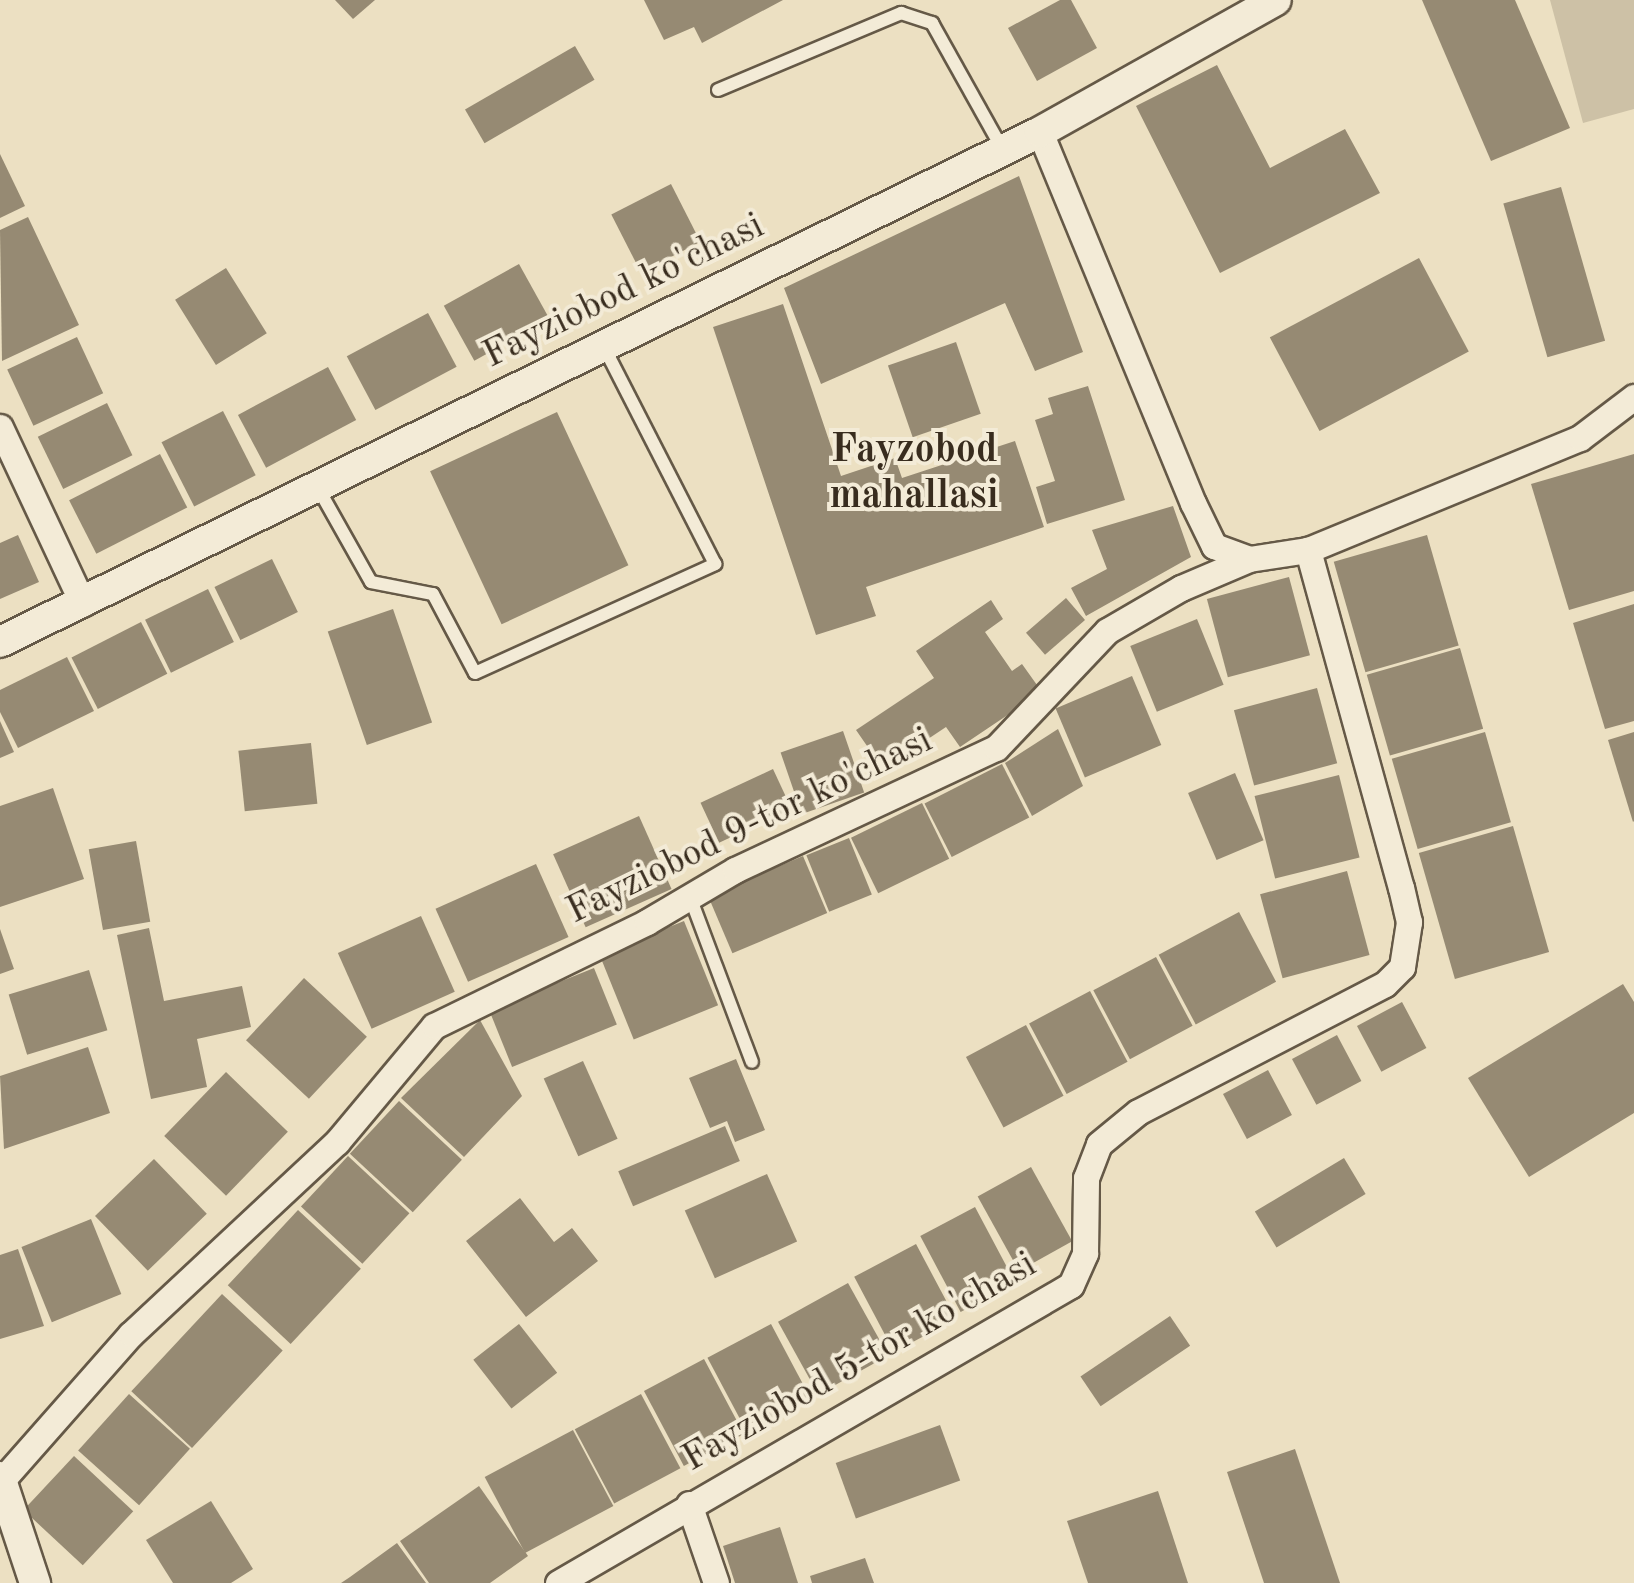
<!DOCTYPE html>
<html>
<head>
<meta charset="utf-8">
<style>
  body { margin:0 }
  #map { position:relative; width:1634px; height:1583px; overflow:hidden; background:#ece0c2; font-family:"Old Standard TT",serif }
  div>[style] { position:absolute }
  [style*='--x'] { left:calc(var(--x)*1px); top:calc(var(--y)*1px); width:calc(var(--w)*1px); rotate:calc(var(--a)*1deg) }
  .green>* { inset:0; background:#cdc1a6 }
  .building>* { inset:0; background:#968a73; transform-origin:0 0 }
  .roads { filter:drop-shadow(2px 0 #655947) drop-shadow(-2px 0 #655947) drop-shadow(0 2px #655947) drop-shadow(0 -2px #655947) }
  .service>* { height:12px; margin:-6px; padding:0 6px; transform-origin:6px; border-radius:6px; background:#f3ebd7 }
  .minor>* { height:25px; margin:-12.5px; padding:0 12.5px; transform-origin:12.5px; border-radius:12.5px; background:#f3ebd7 }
  .tertiary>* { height:30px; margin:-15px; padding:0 15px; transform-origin:15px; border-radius:15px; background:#f3ebd7 }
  span { translate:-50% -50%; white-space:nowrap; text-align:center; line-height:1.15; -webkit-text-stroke:8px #f3ebd7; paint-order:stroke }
  .street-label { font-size:38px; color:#382c1e }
  .neighbourhood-label { font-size:40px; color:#382c1e; font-weight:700 }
</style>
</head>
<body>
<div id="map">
  <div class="green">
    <div style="clip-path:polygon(1550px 0,1634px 0,1634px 109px,1583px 123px)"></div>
  </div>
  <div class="building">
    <div style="clip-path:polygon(335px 0,375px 0,353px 19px)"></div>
    <div style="clip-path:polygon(644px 0,783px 0,702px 43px,694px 27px,664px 40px)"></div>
    <div style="clip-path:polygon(1060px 0,1071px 0,1097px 48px,1037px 81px,1008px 28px)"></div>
    <div style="clip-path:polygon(1422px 0,1515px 0,1570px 128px,1491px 161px)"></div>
    <div style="left:575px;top:46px;width:39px;height:127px;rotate:60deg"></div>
    <div style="clip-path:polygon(1217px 65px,1270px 168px,1345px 129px,1380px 193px,1220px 273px,1136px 106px)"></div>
    <div style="clip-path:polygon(0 154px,25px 206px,0 218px)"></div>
    <div style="clip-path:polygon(1019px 176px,1083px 352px,1035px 371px,1005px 303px,821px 384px,784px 288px)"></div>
    <div style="left:671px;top:184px;width:65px;height:67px;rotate:63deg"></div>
    <div style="left:1561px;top:187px;width:160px;height:60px;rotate:74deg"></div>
    <div style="clip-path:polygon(28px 217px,79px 325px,2px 361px,0 230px)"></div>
    <div style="left:1419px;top:258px;width:106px;height:169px;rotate:62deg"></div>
    <div style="left:519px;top:264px;width:63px;height:86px;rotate:61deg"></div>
    <div style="left:226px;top:268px;width:77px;height:60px;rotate:58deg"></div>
    <div style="clip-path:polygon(783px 304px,841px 476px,895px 458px,902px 478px,1015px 441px,1044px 527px,866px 587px,876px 616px,816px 635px,713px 327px)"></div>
    <div style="left:428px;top:313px;width:61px;height:92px;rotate:62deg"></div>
    <div style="left:77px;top:337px;width:62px;height:77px;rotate:65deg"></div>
    <div style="left:956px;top:342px;width:76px;height:72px;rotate:71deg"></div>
    <div style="left:328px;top:367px;width:60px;height:102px;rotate:62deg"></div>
    <div style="clip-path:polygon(1088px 386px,1125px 500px,1047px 524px,1036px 487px,1055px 481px,1035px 420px,1053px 414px,1048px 398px)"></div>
    <div style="left:107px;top:403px;width:58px;height:77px;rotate:64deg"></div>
    <div style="left:223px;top:411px;width:72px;height:69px;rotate:63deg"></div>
    <div style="left:557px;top:412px;width:169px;height:140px;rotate:65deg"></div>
    <div style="left:160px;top:454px;width:60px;height:102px;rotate:63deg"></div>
    <div style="clip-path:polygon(1634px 454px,1634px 591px,1569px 610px,1531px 484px)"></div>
    <div style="clip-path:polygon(1173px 506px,1191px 557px,1086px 616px,1071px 588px,1107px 569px,1092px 530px)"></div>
    <div style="clip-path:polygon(18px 535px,39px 582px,0 599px,0 543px)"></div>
    <div style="left:1427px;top:535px;width:115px;height:97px;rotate:74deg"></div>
    <div style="left:272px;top:559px;width:59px;height:64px;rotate:64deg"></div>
    <div style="left:1289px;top:577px;width:81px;height:85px;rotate:75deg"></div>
    <div style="left:208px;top:589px;width:59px;height:70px;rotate:64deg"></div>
    <div style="left:1066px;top:598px;width:29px;height:53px;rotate:49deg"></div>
    <div style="clip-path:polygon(991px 600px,1003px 619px,985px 632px,1012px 671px,1022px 664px,1042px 692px,960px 747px,946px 727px,883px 769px,856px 730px,934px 678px,916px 651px)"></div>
    <div style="clip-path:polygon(1634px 604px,1634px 721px,1605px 729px,1573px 623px)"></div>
    <div style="left:393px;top:609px;width:120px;height:69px;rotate:71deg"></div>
    <div style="left:1197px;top:619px;width:71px;height:72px;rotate:68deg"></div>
    <div style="left:141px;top:622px;width:58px;height:78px;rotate:63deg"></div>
    <div style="left:1460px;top:648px;width:84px;height:97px;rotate:74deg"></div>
    <div style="clip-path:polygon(67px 657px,94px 711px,18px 748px,0 712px,0 690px)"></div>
    <div style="left:1132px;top:676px;width:75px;height:83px;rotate:67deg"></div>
    <div style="left:1317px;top:688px;width:78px;height:86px;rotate:75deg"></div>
    <div style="clip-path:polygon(0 721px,14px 752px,0 758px)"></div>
    <div style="clip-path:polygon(1058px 729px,1083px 786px,1032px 816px,1005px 763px)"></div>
    <div style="left:843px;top:731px;width:65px;height:66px;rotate:71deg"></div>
    <div style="left:1485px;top:732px;width:94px;height:97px;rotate:74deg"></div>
    <div style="clip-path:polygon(1634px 732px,1634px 821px,1633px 822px,1608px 740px)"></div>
    <div style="left:311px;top:743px;width:61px;height:73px;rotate:84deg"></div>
    <div style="left:1002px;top:764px;width:60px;height:87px;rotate:63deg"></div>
    <div style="left:773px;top:769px;width:44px;height:80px;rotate:65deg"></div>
    <div style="left:1235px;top:773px;width:73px;height:51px;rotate:67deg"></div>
    <div style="left:1339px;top:775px;width:85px;height:87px;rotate:76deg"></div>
    <div style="clip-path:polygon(53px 788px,84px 879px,0 907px,0 806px)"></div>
    <div style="left:922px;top:803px;width:62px;height:79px;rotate:64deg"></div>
    <div style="left:639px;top:816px;width:80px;height:94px;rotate:66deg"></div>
    <div style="left:1513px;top:826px;width:131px;height:98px;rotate:74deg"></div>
    <div style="left:849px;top:838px;width:61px;height:46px;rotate:68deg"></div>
    <div style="left:136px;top:841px;width:82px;height:48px;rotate:80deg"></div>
    <div style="left:803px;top:856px;width:62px;height:103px;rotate:67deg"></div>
    <div style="left:536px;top:864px;width:80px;height:110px;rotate:66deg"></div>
    <div style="left:1347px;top:871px;width:87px;height:90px;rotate:75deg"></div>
    <div style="left:1239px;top:912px;width:79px;height:91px;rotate:62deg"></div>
    <div style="left:421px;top:916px;width:83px;height:91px;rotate:66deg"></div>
    <div style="left:684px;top:921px;width:91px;height:91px;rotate:68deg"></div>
    <div style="clip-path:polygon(149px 928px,164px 1001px,242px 986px,251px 1027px,197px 1039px,207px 1087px,151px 1099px,117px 935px)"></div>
    <div style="clip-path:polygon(0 929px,14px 969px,0 974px)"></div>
    <div style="left:1156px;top:957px;width:78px;height:71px;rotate:62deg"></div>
    <div style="left:594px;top:968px;width:61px;height:113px;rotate:68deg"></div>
    <div style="left:89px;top:970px;width:63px;height:84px;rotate:73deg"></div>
    <div style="left:304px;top:978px;width:86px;height:85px;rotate:43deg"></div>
    <div style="clip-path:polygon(1623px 984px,1634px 1002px,1634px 1113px,1529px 1177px,1468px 1078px)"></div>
    <div style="left:1090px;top:991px;width:80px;height:69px;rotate:62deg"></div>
    <div style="left:1402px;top:1002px;width:52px;height:51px;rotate:62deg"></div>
    <div style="clip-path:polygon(480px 1020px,522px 1096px,464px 1157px,401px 1098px)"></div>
    <div style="left:1026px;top:1025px;width:80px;height:68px;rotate:62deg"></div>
    <div style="left:1337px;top:1035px;width:52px;height:51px;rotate:62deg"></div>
    <div style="clip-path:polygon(88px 1047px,110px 1113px,4px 1149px,0 1076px)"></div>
    <div style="clip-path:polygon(736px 1059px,765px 1130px,735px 1142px,727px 1121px,710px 1128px,689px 1078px)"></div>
    <div style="left:583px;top:1061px;width:85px;height:43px;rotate:66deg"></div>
    <div style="left:1268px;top:1070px;width:51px;height:51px;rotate:62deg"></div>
    <div style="left:226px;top:1072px;width:86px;height:89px;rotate:44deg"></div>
    <div style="left:399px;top:1101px;width:86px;height:72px;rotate:43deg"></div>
    <div style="left:725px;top:1126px;width:38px;height:116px;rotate:67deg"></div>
    <div style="left:348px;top:1156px;width:84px;height:69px;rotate:43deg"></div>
    <div style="left:1344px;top:1158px;width:42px;height:104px;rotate:59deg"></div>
    <div style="left:154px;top:1159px;width:76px;height:82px;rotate:46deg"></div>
    <div style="left:1031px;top:1167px;width:85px;height:61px;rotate:61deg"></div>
    <div style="left:767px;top:1174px;width:74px;height:90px;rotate:66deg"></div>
    <div style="clip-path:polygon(520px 1198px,554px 1242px,572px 1228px,598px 1261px,526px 1317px,466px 1241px)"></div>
    <div style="left:975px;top:1207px;width:86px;height:62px;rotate:62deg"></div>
    <div style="left:298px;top:1210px;width:86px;height:103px;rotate:43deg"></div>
    <div style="left:91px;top:1219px;width:81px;height:75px;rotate:68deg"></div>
    <div style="left:916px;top:1244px;width:85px;height:70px;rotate:62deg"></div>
    <div style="clip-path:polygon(18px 1249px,44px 1326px,0 1339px,0 1255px)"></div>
    <div style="left:848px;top:1283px;width:83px;height:80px;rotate:61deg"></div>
    <div style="left:222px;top:1294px;width:83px;height:133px;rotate:43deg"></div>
    <div style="left:1170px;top:1316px;width:36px;height:108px;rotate:56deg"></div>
    <div style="left:519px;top:1324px;width:62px;height:58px;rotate:52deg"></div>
    <div style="left:771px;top:1324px;width:85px;height:72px;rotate:62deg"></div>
    <div style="left:704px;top:1359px;width:85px;height:68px;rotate:62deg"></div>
    <div style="left:129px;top:1394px;width:82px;height:76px;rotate:42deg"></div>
    <div style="left:641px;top:1394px;width:84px;height:75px;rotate:62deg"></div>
    <div style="left:940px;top:1425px;width:59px;height:111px;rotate:70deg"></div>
    <div style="left:573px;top:1430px;width:86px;height:100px;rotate:62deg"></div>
    <div style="clip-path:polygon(1295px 1449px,1340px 1583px,1264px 1583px,1227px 1472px)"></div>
    <div style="left:74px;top:1456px;width:81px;height:74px;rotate:43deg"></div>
    <div style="clip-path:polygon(479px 1486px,528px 1556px,490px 1583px,429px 1583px,400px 1541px)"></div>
    <div style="clip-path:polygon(1158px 1491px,1188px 1583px,1088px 1583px,1067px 1521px)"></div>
    <div style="clip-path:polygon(211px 1501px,253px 1569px,231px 1583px,173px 1583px,146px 1540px)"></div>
    <div style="clip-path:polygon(780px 1527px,798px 1583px,735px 1583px,723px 1546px)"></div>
    <div style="clip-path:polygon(397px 1543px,426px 1583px,341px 1583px,350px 1577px)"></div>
    <div style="clip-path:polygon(865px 1558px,874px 1583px,812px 1583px,810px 1576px)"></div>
  </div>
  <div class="roads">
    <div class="service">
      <div style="--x:718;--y:90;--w:199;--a:-22.8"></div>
      <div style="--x:901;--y:13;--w:33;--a:18"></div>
      <div style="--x:932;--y:23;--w:143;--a:60.8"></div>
      <div style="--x:318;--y:488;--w:108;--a:60.6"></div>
      <div style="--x:371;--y:582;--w:63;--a:11"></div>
      <div style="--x:433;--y:594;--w:89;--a:62"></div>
      <div style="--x:475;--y:673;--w:264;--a:-24.4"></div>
      <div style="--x:715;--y:564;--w:244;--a:-117.1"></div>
      <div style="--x:690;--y:897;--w:176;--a:69.4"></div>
    </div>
    <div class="minor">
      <div style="--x:1040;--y:132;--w:401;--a:67.6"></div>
      <div style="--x:1193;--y:503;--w:48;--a:64"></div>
      <div style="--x:1214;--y:546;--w:37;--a:20"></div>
      <div style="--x:0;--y:427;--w:195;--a:64.9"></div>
      <div style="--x:3;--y:1479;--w:193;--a:-48.6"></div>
      <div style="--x:131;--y:1334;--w:282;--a:-43"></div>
      <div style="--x:337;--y:1142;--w:151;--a:-50.1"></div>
      <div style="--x:434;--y:1026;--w:237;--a:-26"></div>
      <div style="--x:647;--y:922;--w:102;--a:-30.6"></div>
      <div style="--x:735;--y:870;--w:288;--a:-25.1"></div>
      <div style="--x:996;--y:748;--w:161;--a:-46.5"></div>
      <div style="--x:1107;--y:631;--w:86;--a:-30.2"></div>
      <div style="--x:1181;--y:588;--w:74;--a:-23.1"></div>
      <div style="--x:1249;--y:559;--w:60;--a:-8.7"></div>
      <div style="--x:1308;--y:550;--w:294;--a:-22.4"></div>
      <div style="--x:1580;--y:438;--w:68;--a:-37.2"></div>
      <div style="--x:689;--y:1504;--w:83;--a:71.1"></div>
      <div style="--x:558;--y:1583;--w:593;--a:-30.15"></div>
      <div style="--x:1071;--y:1285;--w:35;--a:-66"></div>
      <div style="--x:1085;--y:1253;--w:75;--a:-89.2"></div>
      <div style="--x:1086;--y:1178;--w:36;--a:-69"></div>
      <div style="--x:1099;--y:1144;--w:50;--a:-39.4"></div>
      <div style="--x:1138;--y:1112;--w:278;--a:-27.4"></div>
      <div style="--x:1385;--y:984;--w:24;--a:-45"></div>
      <div style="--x:1402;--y:967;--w:46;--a:-81.2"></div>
      <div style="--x:1409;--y:922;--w:35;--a:-103"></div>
      <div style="--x:1401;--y:888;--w:351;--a:-105.4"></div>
    </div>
    <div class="tertiary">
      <div style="--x:0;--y:642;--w:1158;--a:-26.12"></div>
      <div style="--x:1040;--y:132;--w:270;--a:-29.2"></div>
      <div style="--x:0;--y:1477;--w:112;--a:71.7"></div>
    </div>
  </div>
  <div class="street-label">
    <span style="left:624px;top:292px;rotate:-26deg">Fayziobod ko'chasi</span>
    <span style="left:750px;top:827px;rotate:-26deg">Fayziobod 9-tor ko'chasi</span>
    <span style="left:860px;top:1363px;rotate:-30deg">Fayziobod 5-tor ko'chasi</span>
  </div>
  <div class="neighbourhood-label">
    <span style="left:914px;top:474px">Fayzobod<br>mahallasi</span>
  </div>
</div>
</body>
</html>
